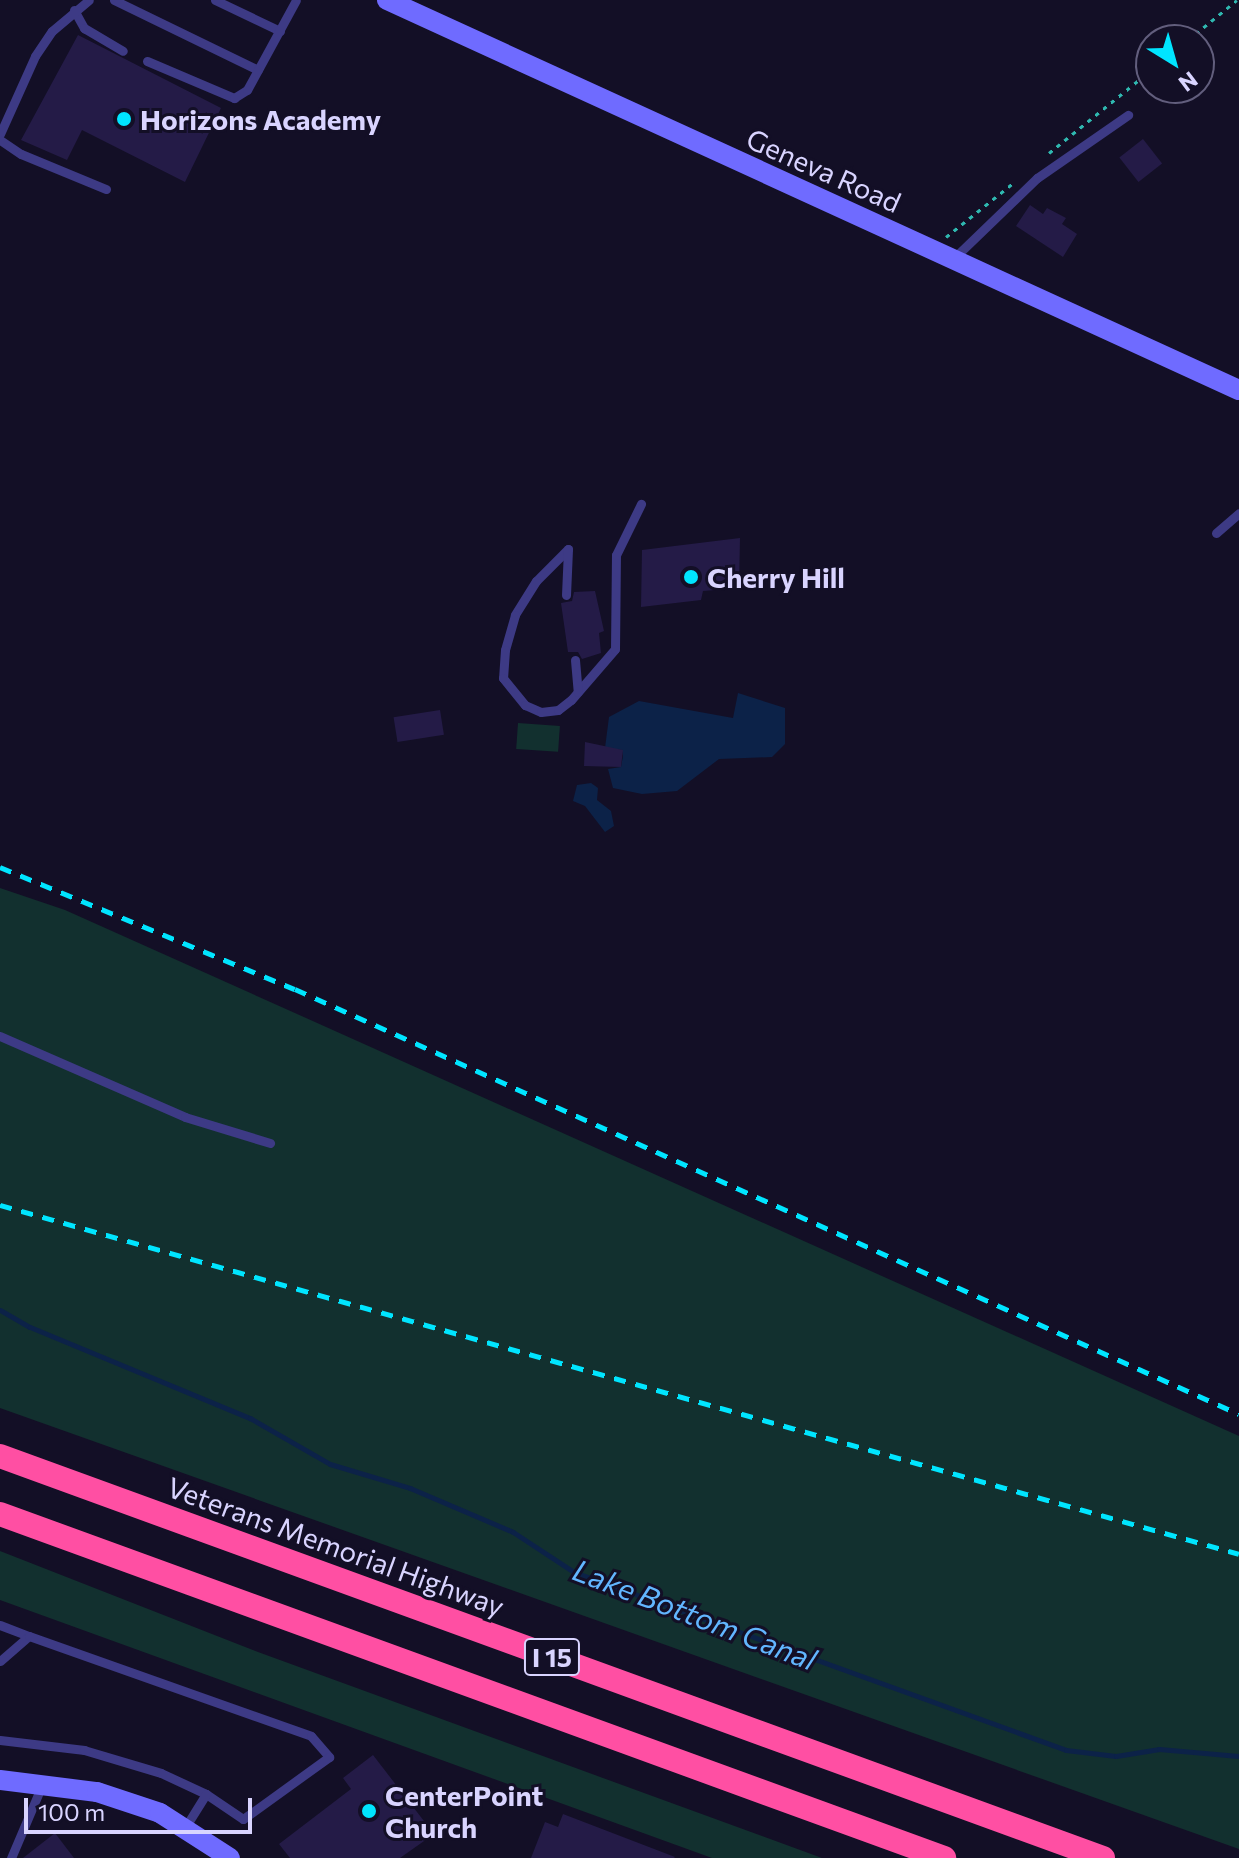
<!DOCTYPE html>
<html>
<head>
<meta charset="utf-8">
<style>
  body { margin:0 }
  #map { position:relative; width:1239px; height:1858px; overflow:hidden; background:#130f26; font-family:Commissioner,sans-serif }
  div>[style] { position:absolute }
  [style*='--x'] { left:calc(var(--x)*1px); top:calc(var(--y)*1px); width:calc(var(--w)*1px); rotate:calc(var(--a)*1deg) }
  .green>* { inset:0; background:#12302f; transform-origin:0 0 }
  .water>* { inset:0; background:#0c2248 }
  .stream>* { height:5px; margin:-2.5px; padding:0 2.5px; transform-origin:2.5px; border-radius:2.5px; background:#0c2248 }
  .building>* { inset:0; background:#241b47; transform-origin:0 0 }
  .path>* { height:3px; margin-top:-1.5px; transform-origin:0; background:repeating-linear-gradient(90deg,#2fb8b0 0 4px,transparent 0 10px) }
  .lane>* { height:9px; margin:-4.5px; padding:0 4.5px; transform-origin:4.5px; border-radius:4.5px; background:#3d3a85 }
  .secondary>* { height:20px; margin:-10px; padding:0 10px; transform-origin:10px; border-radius:10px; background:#6f6bff }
  .highway>* { height:24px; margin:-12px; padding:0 12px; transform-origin:12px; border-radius:12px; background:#ff4fa3 }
  .rail>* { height:5px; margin-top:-2.5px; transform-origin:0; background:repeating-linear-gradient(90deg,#00e5ff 0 12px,transparent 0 22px) }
  .dots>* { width:22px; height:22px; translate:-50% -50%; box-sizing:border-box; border:4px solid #130f26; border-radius:50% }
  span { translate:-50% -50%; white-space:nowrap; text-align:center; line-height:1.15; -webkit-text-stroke:6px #130f26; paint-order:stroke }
  .shield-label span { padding:2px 6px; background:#130f26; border:2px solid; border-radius:6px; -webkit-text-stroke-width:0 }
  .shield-label { font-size:26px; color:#d9d4ff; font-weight:700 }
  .poi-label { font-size:28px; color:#d9d4ff; font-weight:700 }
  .left { translate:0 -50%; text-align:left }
  .street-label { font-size:28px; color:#d9d4ff }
  .water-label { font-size:30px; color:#62b6ff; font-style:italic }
  .north { position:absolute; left:1135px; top:24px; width:80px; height:80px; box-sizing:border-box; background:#130f26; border:2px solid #625e7d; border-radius:50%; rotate:143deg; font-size:22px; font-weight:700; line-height:32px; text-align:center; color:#d9d4ff }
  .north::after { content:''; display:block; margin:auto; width:28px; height:36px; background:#00e5ff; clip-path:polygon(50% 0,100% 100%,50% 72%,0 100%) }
  .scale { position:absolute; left:24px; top:1798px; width:228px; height:36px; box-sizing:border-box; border:4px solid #d9d4ff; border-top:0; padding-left:10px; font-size:24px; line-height:28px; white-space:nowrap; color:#d9d4ff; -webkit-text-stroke:6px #130f26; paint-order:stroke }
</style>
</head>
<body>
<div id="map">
  <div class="green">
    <div style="left:518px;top:723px;width:42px;height:26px;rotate:4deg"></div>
    <div style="clip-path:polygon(0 888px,65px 910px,1239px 1436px,1239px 1849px,0 1408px)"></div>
    <div style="clip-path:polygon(0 1551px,258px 1652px,822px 1858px,712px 1858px,0 1600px)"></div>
  </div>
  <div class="water">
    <div style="clip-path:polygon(738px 693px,785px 708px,785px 744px,772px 757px,719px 759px,677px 791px,642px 794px,613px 788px,608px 769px,621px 767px,623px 756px,622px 750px,605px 748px,609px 717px,639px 701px,733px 718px)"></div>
    <div style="clip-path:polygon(591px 783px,598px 788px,597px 800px,611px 811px,614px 826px,605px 832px,585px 806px,573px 801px,577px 785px)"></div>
  </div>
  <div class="stream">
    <div style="--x:0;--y:1310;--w:34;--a:30"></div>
    <div style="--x:30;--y:1327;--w:238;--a:22.5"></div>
    <div style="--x:250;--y:1418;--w:92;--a:29.9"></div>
    <div style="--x:330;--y:1464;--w:84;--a:16.7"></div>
    <div style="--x:410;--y:1488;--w:112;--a:23.1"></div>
    <div style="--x:513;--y:1532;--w:73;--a:33.3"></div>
    <div style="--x:574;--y:1572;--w:523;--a:19.89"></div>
    <div style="--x:1066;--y:1750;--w:50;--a:6.8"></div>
    <div style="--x:1116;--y:1756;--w:44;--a:-9.2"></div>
    <div style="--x:1159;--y:1749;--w:80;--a:5"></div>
  </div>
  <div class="building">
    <div style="clip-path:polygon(78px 35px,221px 108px,185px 182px,82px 130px,67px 160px,21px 140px)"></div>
    <div style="left:1143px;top:139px;width:31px;height:30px;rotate:52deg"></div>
    <div style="clip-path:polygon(1030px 205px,1043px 214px,1047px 208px,1066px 218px,1062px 224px,1077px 234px,1063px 257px,1016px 226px)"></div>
    <div style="clip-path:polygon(740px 538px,739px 588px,703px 591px,701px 600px,641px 607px,642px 550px)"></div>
    <div style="clip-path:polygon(595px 591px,604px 631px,599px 633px,601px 653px,582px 659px,578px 652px,568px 652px,561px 603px,572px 601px,574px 592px)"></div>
    <div style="left:440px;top:710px;width:25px;height:47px;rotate:81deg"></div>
    <div style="clip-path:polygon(585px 742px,623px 750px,621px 767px,584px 766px)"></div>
    <div style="clip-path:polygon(373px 1755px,434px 1834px,400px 1858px,290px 1858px,279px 1844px,351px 1789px,343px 1778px)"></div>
    <div style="clip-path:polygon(563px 1814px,675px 1857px,674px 1858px,531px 1858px,545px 1822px,558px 1827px)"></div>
    <div style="clip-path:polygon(55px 1833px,74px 1858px,23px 1858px)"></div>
  </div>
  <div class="path">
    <div style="--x:1188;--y:40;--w:63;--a:-39.2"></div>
    <div style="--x:1049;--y:153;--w:132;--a:-39.1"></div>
    <div style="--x:946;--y:237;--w:85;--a:-38.8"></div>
  </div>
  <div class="lane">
    <div style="--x:114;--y:0;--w:160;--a:25.9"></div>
    <div style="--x:215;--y:0;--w:72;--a:25.5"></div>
    <div style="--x:74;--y:10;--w:21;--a:61"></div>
    <div style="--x:84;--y:28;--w:45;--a:30.5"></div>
    <div style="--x:147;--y:61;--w:95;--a:23"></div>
    <div style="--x:234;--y:98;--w:15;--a:-32"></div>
    <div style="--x:247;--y:90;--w:102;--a:-61.4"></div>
    <div style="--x:0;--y:134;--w:85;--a:-65.8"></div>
    <div style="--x:35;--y:56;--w:30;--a:-56"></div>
    <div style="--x:52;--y:31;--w:48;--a:-40"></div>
    <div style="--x:0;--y:140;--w:25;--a:34"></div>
    <div style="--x:21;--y:154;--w:92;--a:22.4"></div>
    <div style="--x:953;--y:259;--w:117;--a:-44"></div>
    <div style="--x:1037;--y:178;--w:111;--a:-34.7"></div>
    <div style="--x:1216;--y:533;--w:30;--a:-41"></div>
    <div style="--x:568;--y:549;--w:45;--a:135"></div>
    <div style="--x:536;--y:581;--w:40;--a:122"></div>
    <div style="--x:515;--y:615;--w:36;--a:106"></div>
    <div style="--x:505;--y:650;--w:28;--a:94"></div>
    <div style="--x:503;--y:678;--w:35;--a:51"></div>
    <div style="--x:525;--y:705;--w:17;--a:24"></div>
    <div style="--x:541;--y:712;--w:17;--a:-7"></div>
    <div style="--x:558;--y:710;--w:16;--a:-38"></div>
    <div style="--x:571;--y:700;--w:67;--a:-49.2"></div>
    <div style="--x:615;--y:649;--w:94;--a:-89.4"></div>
    <div style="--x:616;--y:555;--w:57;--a:-63.9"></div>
    <div style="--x:566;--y:595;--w:46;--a:-87.5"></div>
    <div style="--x:575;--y:660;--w:32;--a:85"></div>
    <div style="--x:0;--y:1036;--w:202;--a:23.6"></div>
    <div style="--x:185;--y:1117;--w:89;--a:17"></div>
    <div style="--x:0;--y:1625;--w:31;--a:21"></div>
    <div style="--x:0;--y:1661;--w:38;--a:-41"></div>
    <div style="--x:29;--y:1636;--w:299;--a:19.5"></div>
    <div style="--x:311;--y:1736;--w:28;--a:49"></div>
    <div style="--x:329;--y:1757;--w:106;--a:144.2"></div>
    <div style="--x:243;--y:1819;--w:45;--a:-146"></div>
    <div style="--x:0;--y:1740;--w:85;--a:6.8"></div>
    <div style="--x:84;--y:1750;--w:80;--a:16.6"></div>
    <div style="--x:161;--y:1773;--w:50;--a:25"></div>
    <div style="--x:206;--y:1794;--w:39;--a:122"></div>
    <div style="--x:11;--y:1858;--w:79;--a:-67"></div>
  </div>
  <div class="secondary">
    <div style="--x:387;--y:0;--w:937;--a:24.6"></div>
    <div style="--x:0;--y:1780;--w:98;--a:7.1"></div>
    <div style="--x:97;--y:1792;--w:66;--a:18.4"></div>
    <div style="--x:160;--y:1813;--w:83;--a:32.7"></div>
  </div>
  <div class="highway">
    <div style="--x:0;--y:1456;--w:1174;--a:20.02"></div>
    <div style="--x:0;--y:1514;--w:1005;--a:20.02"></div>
  </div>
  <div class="rail">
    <div style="--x:0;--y:867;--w:319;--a:22.5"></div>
    <div style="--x:295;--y:989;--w:1035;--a:24.24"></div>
    <div style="--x:0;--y:1205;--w:1287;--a:15.73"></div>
  </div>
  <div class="dots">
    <div style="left:124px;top:119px;background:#00e5ff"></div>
    <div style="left:691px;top:577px;background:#00e5ff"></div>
    <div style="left:369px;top:1811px;background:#00e5ff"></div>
  </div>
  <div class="shield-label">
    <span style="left:552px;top:1657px">I 15</span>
  </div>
  <div class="poi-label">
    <span class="left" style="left:140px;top:119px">Horizons Academy</span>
    <span class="left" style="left:707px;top:577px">Cherry Hill</span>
    <span class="left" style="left:385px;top:1811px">CenterPoint<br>Church</span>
  </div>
  <div class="street-label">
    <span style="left:824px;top:170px;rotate:24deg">Geneva Road</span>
    <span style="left:336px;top:1546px;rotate:20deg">Veterans Memorial Highway</span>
  </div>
  <div class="water-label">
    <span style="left:695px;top:1614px;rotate:21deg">Lake Bottom Canal</span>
  </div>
  <div class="north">N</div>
  <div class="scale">100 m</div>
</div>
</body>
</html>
